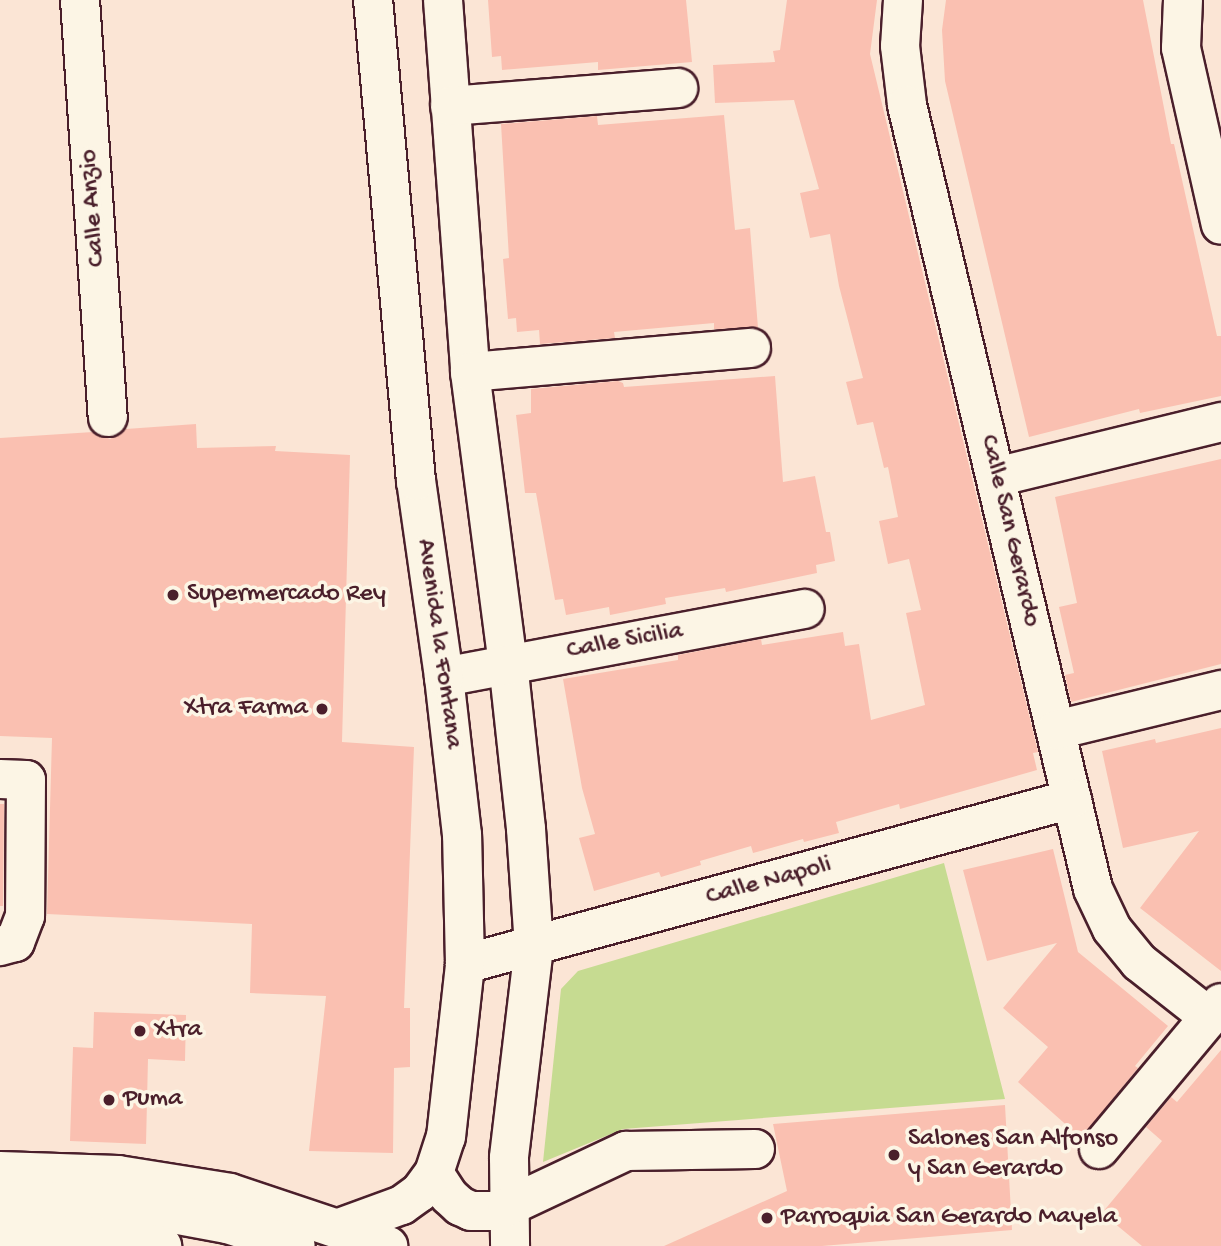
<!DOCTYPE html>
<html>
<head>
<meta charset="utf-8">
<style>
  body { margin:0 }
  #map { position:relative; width:1221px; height:1246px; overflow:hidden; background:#fbe5d5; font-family:"Gochi Hand",sans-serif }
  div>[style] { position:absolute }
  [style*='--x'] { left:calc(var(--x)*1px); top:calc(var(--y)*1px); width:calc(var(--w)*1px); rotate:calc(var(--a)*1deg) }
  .green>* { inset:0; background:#c6db91 }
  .building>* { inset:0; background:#fac0b1 }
  .roads { filter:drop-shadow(2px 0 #4a1f2b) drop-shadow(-2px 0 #4a1f2b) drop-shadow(0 2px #4a1f2b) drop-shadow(0 -2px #4a1f2b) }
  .minor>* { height:38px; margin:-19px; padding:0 19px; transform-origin:19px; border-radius:19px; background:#fcf5e5 }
  .major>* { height:38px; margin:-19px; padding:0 19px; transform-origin:19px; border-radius:19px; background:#fcf5e5 }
  .dots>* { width:19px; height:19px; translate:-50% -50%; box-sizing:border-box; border:4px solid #fcf5e5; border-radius:50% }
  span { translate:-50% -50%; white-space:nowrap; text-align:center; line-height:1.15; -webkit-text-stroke:7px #fcf5e5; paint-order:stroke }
  .street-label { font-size:26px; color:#4a1f2b }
  .poi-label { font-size:26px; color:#4a1f2b }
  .left { translate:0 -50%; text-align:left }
  .right { translate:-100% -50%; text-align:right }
</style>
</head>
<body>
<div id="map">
  <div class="green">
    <div style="clip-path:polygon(944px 863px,1005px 1099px,623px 1129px,543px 1162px,561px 989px,578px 971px)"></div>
  </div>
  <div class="building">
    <div style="clip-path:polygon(488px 0,686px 0,692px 62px,598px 70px,598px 62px,502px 70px,501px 56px,492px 57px)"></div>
    <div style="clip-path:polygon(787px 0,877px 0,870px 54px,1038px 752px,1033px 753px,1037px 770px,900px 809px,899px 804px,836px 822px,839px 833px,804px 842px,803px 839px,753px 853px,751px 846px,700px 861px,701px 865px,661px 877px,659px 872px,594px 891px,579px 838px,595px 834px,582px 788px,563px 679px,678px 660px,678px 655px,761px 639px,762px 645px,843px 632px,845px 646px,859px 644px,871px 720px,925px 705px,906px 613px,921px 610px,909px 559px,888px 564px,879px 521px,898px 517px,888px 467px,884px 468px,873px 422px,857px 425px,846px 382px,863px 378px,839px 286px,830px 234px,810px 238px,800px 193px,819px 189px,794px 100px,715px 103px,713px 65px,775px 62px,773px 51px,780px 50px)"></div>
    <div style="clip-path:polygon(946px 0,1143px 0,1171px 144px,1174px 144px,1217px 336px,1221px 336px,1221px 396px,1140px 413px,1139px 409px,1029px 437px,945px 81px,942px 30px)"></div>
    <div style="clip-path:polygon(724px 115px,735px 230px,750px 228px,758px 328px,714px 329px,714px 323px,614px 332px,615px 338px,540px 344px,539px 330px,517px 332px,516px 318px,508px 319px,503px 259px,509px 258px,501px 124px,597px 116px,598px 125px)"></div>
    <div style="clip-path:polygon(775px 376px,783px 482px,815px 476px,826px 532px,830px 532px,835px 561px,816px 565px,817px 573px,726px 592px,725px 588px,665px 598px,666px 604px,610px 615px,609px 607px,566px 615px,563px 599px,555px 600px,536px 493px,525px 493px,516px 415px,531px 413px,531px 389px,618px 381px,623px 383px,624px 387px)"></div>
    <div style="clip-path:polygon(196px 424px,197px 448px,276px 446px,275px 451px,350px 455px,342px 742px,414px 747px,404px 1008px,410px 1008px,410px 1067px,394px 1068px,393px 1153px,309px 1151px,326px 996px,250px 993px,252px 924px,47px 914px,52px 738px,0 736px,0 438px,93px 432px,110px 439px,126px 429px)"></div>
    <div style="clip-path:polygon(1221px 459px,1221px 664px,1071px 702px,1065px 675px,1074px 673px,1059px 607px,1077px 603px,1055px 497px)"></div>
    <div style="clip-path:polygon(1221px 728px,1221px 971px,1140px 908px,1199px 831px,1123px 848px,1102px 751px,1155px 739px,1156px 743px)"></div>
    <div style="clip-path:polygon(0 804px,4px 804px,3px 906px,0 906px)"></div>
    <div style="clip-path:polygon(1053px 849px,1078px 952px,1168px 1026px,1135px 1066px,1138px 1068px,1081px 1138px,1018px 1082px,1048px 1047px,1003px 1008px,1057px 943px,987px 961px,963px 870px)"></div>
    <div style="clip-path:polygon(94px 1012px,186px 1015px,185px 1061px,148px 1059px,146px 1144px,70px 1141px,73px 1047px,93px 1048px)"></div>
    <div style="clip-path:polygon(1221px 1050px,1221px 1246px,1142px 1246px,1102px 1213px,1162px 1141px,1146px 1127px,1171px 1097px,1177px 1102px)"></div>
    <div style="clip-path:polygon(1005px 1105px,1012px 1230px,822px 1246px,664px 1246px,787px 1191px,773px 1124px)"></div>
  </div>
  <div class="roads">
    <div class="minor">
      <div style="--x:80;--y:0;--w:418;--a:86.2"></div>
      <div style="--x:443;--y:0;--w:373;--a:85.8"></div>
      <div style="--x:470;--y:372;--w:293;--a:82.6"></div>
      <div style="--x:508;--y:663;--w:167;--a:83.8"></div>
      <div style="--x:526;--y:829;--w:118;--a:86.1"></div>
      <div style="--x:534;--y:947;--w:212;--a:96.8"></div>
      <div style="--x:509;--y:1158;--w:88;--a:89.3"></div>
      <div style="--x:903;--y:0;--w:46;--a:93.7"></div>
      <div style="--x:900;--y:46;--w:59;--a:83.2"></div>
      <div style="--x:907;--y:105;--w:806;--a:76.65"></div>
      <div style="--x:1093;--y:889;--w:44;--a:64.6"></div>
      <div style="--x:1112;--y:929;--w:43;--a:50.7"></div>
      <div style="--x:1139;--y:962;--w:89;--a:38.2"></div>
      <div style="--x:1183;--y:0;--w:48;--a:92.4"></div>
      <div style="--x:1181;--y:48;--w:181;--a:77.3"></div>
      <div style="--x:450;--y:106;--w:229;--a:-4.5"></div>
      <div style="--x:470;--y:372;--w:282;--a:-4.9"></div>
      <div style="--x:996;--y:477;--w:232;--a:-13.7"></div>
      <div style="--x:444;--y:677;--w:367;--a:-10.7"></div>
      <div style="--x:1056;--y:730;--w:170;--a:-13.6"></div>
      <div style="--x:0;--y:779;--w:26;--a:2"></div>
      <div style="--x:26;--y:780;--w:136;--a:90.4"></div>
      <div style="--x:25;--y:916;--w:28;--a:111"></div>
      <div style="--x:15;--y:942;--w:16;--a:165"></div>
      <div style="--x:465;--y:964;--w:629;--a:-15.21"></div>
      <div style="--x:1099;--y:1149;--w:190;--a:-50.1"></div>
      <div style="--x:434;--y:1173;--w:27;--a:57"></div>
      <div style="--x:449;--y:1196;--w:15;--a:42"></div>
      <div style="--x:460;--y:1206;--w:12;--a:24"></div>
      <div style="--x:471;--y:1211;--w:21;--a:0"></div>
      <div style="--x:492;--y:1211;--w:16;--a:-15"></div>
      <div style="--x:507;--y:1207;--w:132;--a:-25.2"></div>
      <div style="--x:626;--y:1151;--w:129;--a:-0.9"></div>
      <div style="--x:339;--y:1228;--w:67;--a:-20.1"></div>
      <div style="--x:402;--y:1205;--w:22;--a:-36"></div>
      <div style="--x:420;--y:1192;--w:24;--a:-54"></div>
      <div style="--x:434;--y:1173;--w:38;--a:-72"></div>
      <div style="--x:446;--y:1137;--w:174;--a:-83.7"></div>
      <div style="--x:465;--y:964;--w:129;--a:-91.3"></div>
      <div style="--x:462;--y:835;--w:159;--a:-96.5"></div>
      <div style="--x:444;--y:677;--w:198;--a:-98.1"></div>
      <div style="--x:416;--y:481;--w:483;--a:-95.1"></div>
    </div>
    <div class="major">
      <div style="--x:0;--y:1171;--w:118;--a:1.9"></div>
      <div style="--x:118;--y:1175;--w:113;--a:9.1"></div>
      <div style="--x:230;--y:1193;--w:167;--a:18.5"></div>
      <div style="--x:0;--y:1200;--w:114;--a:1.5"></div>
      <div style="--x:114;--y:1203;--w:115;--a:10.5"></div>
      <div style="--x:227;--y:1224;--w:72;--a:17.7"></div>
      <div style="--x:0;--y:1232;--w:115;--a:3"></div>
      <div style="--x:115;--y:1238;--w:48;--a:9.7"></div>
    </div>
  </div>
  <div class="dots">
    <div style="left:173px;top:595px;background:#4a1f2b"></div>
    <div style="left:322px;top:709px;background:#4a1f2b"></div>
    <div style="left:140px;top:1031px;background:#4a1f2b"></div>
    <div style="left:109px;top:1100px;background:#4a1f2b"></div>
    <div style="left:894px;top:1155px;background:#4a1f2b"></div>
    <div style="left:767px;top:1218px;background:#4a1f2b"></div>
  </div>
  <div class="street-label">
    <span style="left:94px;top:208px;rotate:-94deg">Calle Anzio</span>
    <span style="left:1009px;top:531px;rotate:77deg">Calle San Gerardo</span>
    <span style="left:625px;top:642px;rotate:-10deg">Calle Sicilia</span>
    <span style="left:438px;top:644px;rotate:82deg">Avenida la Fontana</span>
    <span style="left:769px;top:882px;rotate:-15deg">Calle Napoli</span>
  </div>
  <div class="poi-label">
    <span class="left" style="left:187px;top:595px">Supermercado Rey</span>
    <span class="right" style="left:308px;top:709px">Xtra Farma</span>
    <span class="left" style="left:154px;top:1031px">Xtra</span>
    <span class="left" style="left:123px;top:1100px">Puma</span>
    <span class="left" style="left:908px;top:1155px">Salones San Alfonso<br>y San Gerardo</span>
    <span class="left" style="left:781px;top:1218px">Parroquia San Gerardo Mayela</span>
  </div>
</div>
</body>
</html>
